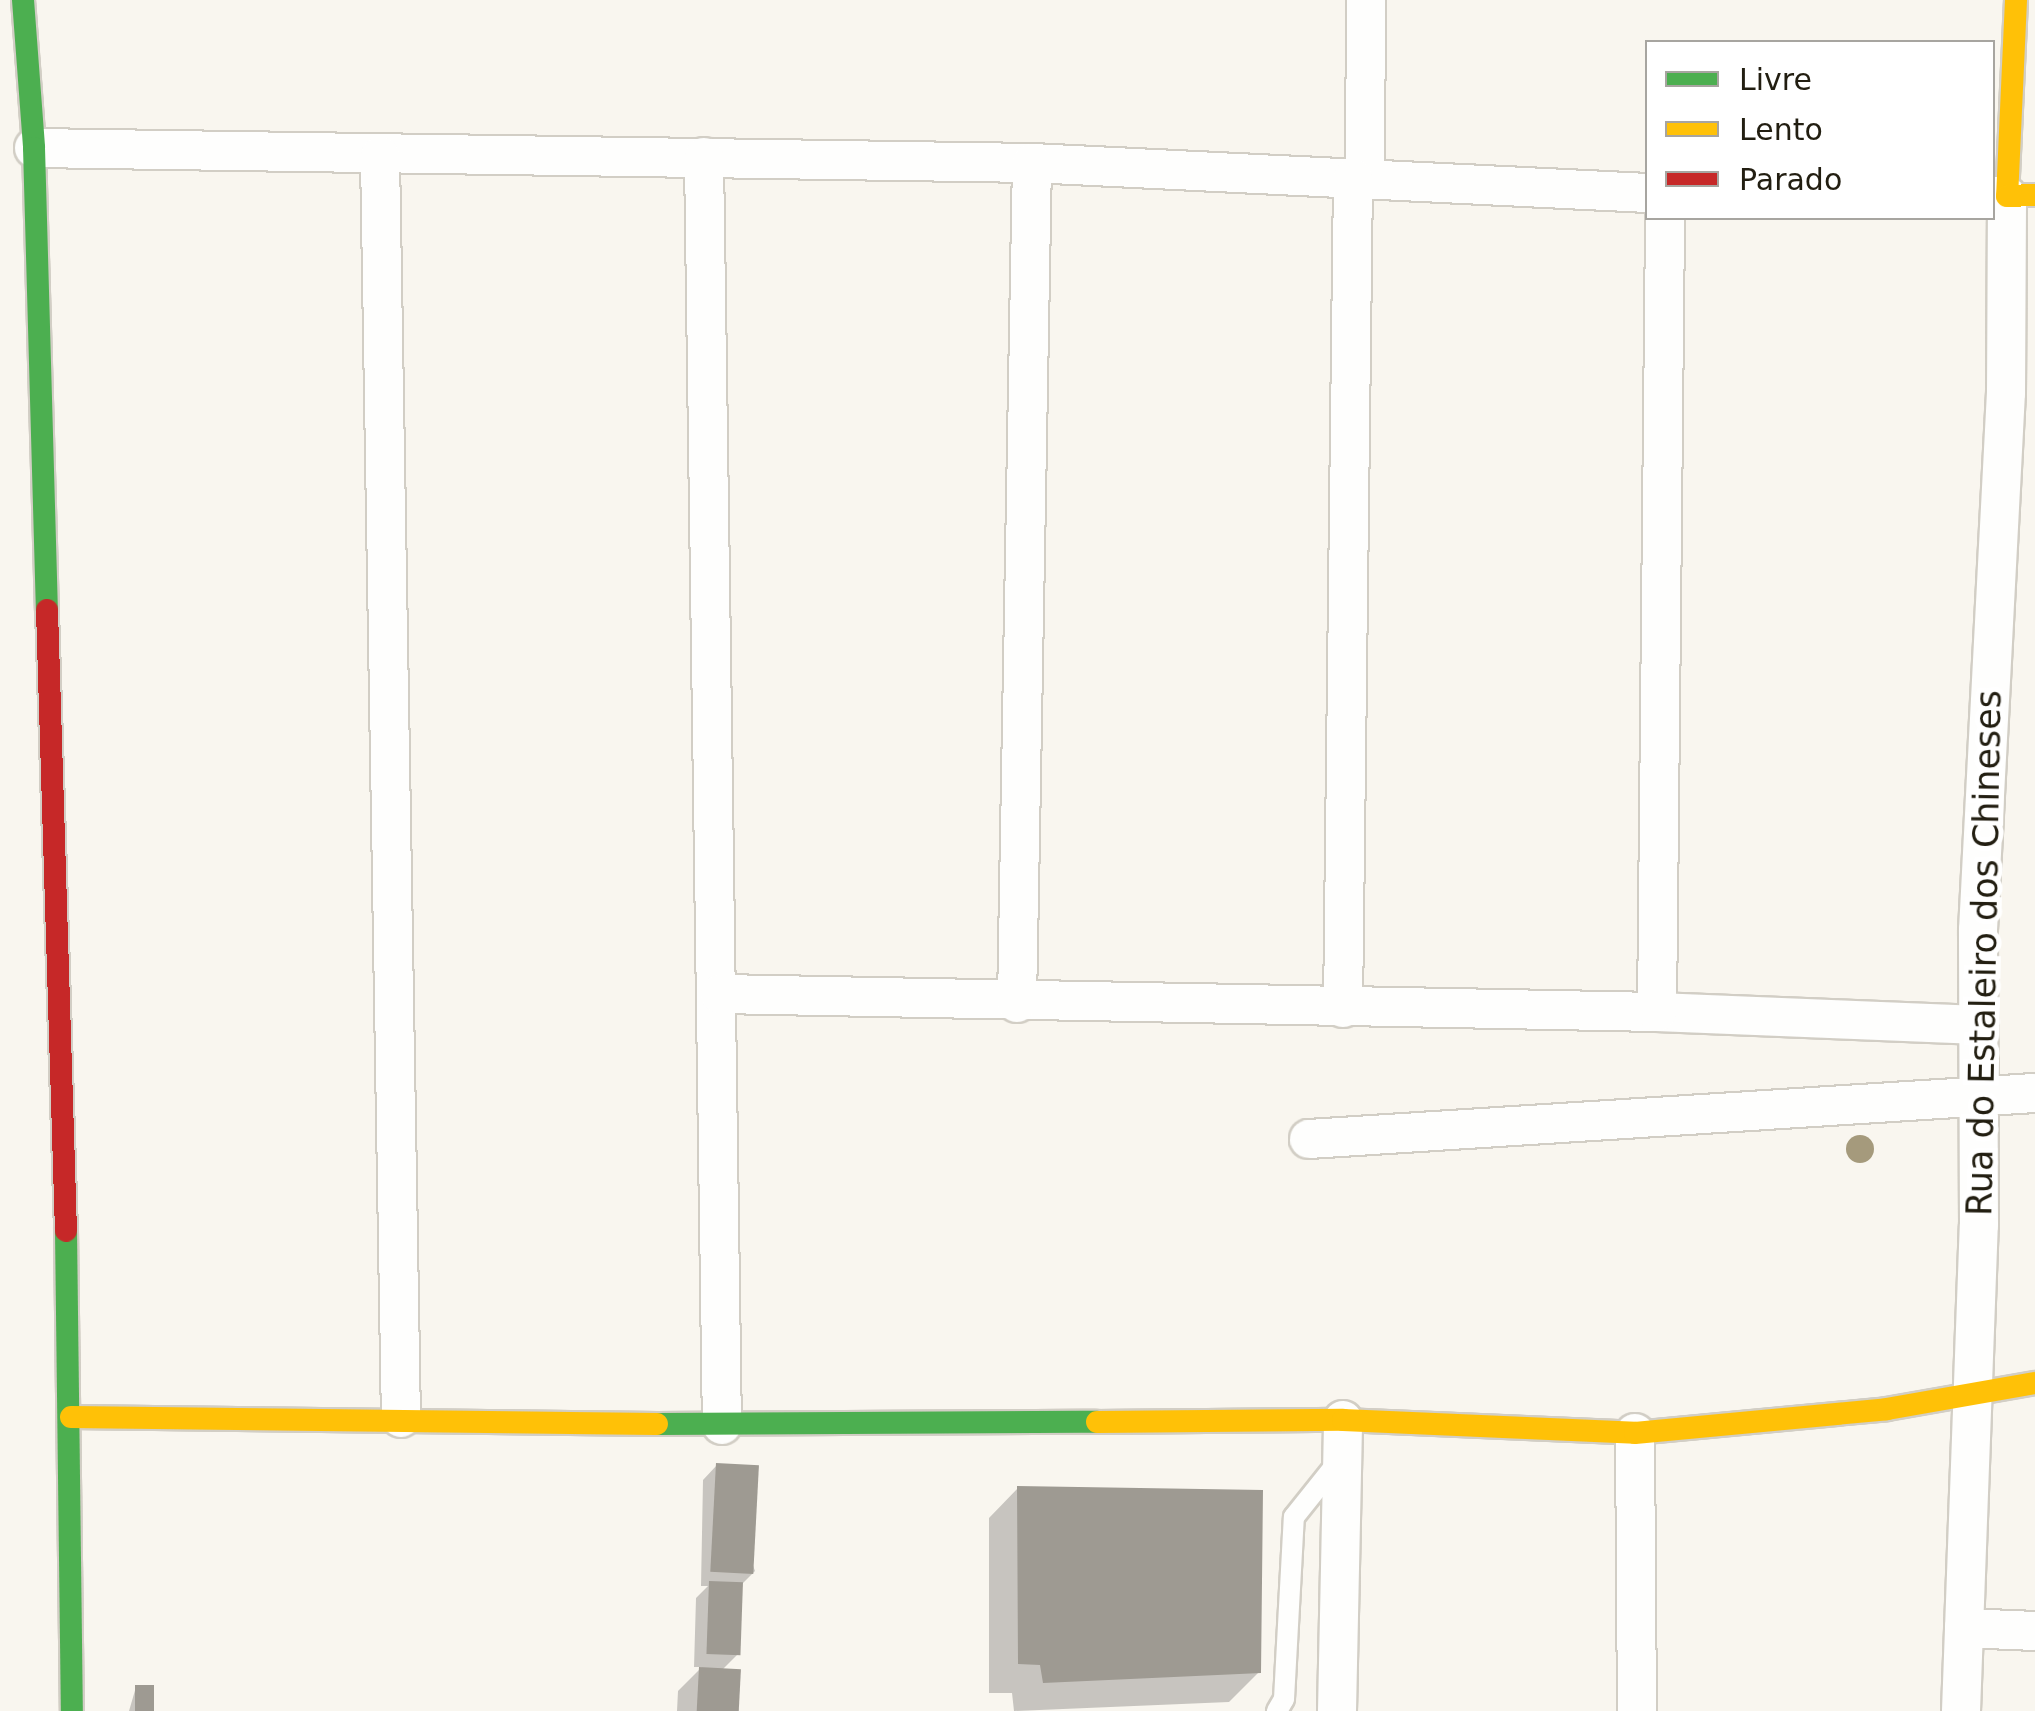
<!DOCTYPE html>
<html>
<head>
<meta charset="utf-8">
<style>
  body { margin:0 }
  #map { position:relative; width:2035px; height:1711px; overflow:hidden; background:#f9f6ef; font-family:"DejaVu Sans",sans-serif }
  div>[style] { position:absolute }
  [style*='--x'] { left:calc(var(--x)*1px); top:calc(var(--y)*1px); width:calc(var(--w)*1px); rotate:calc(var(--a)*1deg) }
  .shadow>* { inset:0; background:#0003 }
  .building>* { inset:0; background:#9e9a92; transform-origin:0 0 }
  .roads { filter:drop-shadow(2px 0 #d2cec5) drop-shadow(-2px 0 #d2cec5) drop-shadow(0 2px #d2cec5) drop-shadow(0 -2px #d2cec5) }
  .lane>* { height:20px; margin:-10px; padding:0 10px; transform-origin:10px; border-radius:10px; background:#fefefd }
  .street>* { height:38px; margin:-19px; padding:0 19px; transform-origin:19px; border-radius:19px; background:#fefefd }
  .fast>* { height:22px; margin:-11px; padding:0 11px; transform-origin:11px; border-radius:11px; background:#4caf50 }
  .slow>* { height:22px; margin:-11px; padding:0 11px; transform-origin:11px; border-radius:11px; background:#ffc107 }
  .jam>* { height:22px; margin:-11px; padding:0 11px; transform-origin:11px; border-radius:11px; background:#c62828 }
  .trees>* { width:28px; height:28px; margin:-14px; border-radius:50%; background:#a59a7c }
  span { translate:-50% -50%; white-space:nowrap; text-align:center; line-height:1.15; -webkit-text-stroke:10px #fff; paint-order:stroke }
  .street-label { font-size:35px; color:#221e11 }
  .legend { position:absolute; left:1645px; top:40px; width:350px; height:180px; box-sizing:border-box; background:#fff; border:2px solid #a7a5a0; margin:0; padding:12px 18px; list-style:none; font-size:30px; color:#221e11 }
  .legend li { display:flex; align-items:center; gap:20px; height:50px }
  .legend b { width:50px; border:2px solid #a7a5a0 }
</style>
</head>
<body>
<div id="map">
  <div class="shadow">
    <div style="clip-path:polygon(717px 1465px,755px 1571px,740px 1586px,739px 1653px,722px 1670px,737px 1711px,677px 1711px,678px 1691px,702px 1667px,694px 1667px,696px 1598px,708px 1586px,701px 1586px,703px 1480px)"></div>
    <div style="clip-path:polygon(1018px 1488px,1259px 1672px,1229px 1702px,1014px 1711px,1012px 1693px,989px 1693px,989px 1518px)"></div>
    <div style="clip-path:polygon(136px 1687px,150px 1711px,129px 1711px)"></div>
  </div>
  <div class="building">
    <div style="left:716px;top:1463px;width:43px;height:109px;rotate:3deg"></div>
    <div style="clip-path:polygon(1017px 1486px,1263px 1490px,1261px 1673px,1043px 1683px,1040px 1665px,1018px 1664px)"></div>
    <div style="left:709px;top:1581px;width:34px;height:73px;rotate:2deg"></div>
    <div style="left:699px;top:1667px;width:42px;height:44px;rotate:3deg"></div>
    <div style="left:135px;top:1685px;width:19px;height:26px"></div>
  </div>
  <div class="roads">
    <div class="lane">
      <div style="--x:1277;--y:1711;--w:14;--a:-60"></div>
      <div style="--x:1284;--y:1699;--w:182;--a:-86.9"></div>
      <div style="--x:1294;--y:1517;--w:70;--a:-51.3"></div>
    </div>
    <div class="street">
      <div style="--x:34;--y:148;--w:998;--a:0.86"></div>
      <div style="--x:1032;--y:163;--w:617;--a:2.79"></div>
      <div style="--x:380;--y:156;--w:1262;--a:89.05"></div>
      <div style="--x:704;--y:157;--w:1268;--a:89.19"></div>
      <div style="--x:1365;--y:179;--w:179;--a:-89.7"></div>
      <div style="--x:720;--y:994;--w:937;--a:1.1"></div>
      <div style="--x:1657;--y:1012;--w:322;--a:2.3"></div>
      <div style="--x:1017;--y:1003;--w:840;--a:-88.98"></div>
      <div style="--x:1343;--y:1008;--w:830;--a:-89.31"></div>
      <div style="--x:1657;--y:1012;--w:794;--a:-89.42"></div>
      <div style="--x:1309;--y:1139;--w:727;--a:-3.63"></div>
      <div style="--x:1635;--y:1433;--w:278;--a:89.6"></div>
      <div style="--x:1964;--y:1628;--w:71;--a:2.4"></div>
      <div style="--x:1337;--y:1711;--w:291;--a:-88.8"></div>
      <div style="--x:1961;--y:1711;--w:486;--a:-87.9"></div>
      <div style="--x:1979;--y:1225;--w:295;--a:-90.2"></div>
      <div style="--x:1978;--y:930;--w:538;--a:-87.02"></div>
      <div style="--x:2006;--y:393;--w:197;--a:-89.7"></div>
      <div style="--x:2007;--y:196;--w:15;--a:180"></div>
    </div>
    <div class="fast">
      <div style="--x:23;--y:0;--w:148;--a:85.7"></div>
      <div style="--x:34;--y:148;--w:462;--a:88.4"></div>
      <div style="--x:66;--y:1231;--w:480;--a:89.3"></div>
      <div style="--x:657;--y:1424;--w:440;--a:-0.3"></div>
    </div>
    <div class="slow">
      <div style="--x:2016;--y:0;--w:196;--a:92.6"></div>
      <div style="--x:2007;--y:196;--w:28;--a:-2"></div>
      <div style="--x:71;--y:1417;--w:586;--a:0.68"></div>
      <div style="--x:1097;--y:1422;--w:246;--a:-0.5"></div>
      <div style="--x:1343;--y:1420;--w:292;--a:2.5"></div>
      <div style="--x:1635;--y:1433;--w:253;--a:-5.4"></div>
      <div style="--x:1887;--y:1409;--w:150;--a:-10"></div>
    </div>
    <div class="jam">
      <div style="--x:47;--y:610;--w:621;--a:88.25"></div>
    </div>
  </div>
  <div class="trees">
    <div style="left:1860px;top:1149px"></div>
  </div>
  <div class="street-label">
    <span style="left:1984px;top:953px;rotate:-89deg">Rua do Estaleiro dos Chineses</span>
  </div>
  <ul class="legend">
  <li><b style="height:12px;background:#4caf50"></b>Livre</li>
  <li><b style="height:12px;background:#ffc107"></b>Lento</li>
  <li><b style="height:12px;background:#c62828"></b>Parado</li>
  </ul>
</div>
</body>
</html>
